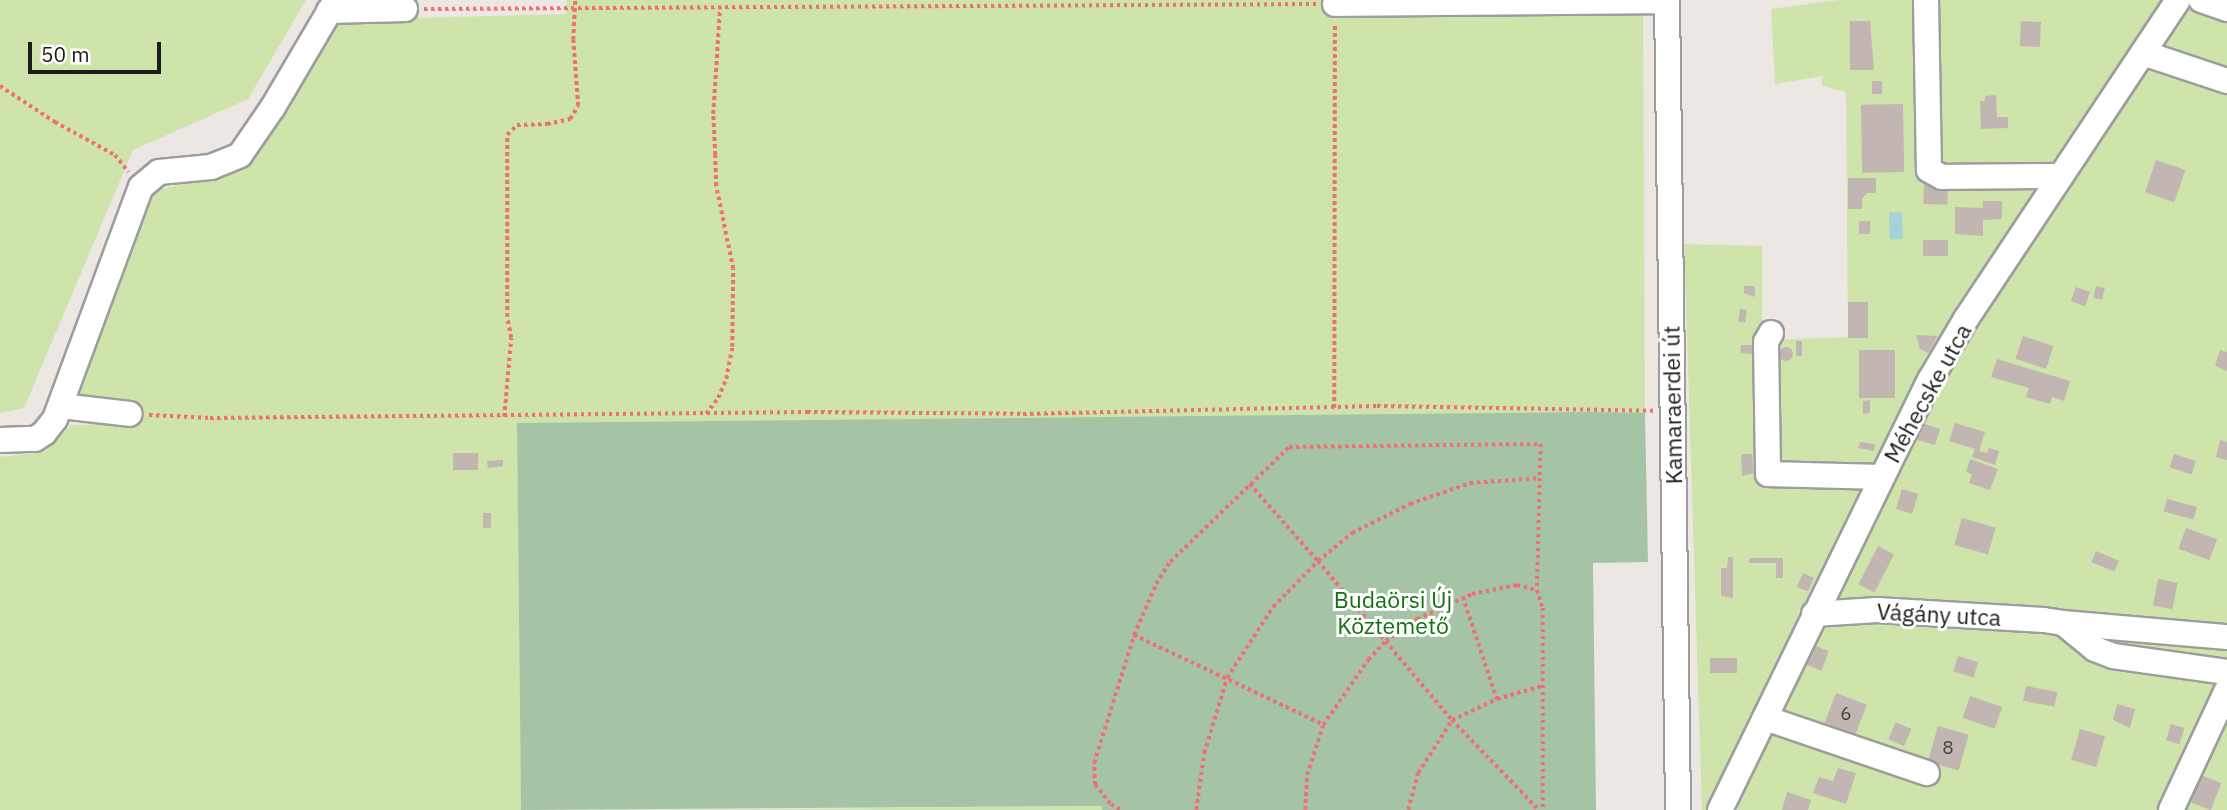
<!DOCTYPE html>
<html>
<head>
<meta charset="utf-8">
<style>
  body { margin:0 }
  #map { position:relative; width:2227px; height:810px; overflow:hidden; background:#ece7e2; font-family:"IBM Plex Sans",sans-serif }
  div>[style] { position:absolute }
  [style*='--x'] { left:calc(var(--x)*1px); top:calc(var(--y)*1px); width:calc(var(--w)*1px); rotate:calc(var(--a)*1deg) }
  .grass>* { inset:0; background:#cee4aa }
  .cemetery>* { inset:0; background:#a4c4a5 }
  .water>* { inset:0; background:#a4d3d8; transform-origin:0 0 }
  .building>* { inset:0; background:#c1b6b2; transform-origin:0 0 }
  .round { border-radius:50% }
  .path>* { height:3.5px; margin-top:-1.75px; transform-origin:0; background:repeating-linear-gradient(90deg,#f06f73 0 3.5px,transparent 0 7px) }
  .roads { filter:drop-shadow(2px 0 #9d9d9d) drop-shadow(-2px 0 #9d9d9d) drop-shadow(0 2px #9d9d9d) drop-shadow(0 -2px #9d9d9d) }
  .minor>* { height:24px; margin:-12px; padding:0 12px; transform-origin:12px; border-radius:12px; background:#fff }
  span { translate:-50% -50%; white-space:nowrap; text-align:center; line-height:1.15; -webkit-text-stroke:6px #fff; paint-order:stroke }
  .number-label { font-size:19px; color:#454242 }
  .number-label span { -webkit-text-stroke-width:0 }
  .street-label { font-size:23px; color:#1c1c1c }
  .park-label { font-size:23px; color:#167112 }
  .scale { position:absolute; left:28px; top:42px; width:133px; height:32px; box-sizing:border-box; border:4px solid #1c1c1c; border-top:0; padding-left:9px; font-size:21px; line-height:24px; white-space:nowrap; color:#1c1c1c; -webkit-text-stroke:5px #fff; paint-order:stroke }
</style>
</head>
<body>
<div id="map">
  <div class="grass">
    <div style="clip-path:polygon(0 0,306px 0,248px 99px,133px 150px,24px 408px,0 413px)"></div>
    <div style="clip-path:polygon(567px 0,1643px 0,1645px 413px,517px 423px,521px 810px,0 810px,0 457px,45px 452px,71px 425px,92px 425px,73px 396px,155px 191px,249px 166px,336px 20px,566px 14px)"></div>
    <div style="clip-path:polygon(1839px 0,2227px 0,2227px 810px,1702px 810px,1684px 244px,1762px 246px,1762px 402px,1773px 340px,1848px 337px,1846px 92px,1822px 86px,1822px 76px,1775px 84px,1771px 9px)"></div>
    <div style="clip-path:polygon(1102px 806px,1102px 810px,706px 810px)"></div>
  </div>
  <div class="cemetery">
    <div style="clip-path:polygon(1593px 412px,1645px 413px,1648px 562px,1593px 563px,1596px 810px,1102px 810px,1102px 806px,521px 810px,517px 423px)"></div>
  </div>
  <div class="water">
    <div style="left:1902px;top:212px;width:27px;height:13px;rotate:88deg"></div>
  </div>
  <div class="building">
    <div style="clip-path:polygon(1850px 21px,1870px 21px,1874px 70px,1850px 70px)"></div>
    <div style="left:2021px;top:21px;width:20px;height:25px;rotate:3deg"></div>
    <div style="left:1872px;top:81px;width:10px;height:13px"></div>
    <div style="clip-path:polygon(1996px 95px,1997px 117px,2008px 117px,2008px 128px,1981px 129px,1980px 101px,1985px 101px,1985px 96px)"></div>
    <div style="left:1903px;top:104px;width:68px;height:42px;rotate:89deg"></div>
    <div style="left:2156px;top:160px;width:31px;height:34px;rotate:19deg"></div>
    <div style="clip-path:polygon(1848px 178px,1876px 178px,1876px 193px,1867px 193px,1862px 199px,1862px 209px,1848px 209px)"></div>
    <div style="left:1924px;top:184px;width:24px;height:20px;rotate:2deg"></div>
    <div style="clip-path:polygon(1983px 201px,2002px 201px,2002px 219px,1983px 220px,1983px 236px,1955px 234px,1955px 207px,1983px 208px)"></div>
    <div style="left:1859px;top:221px;width:11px;height:13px"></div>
    <div style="left:1923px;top:240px;width:25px;height:16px"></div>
    <div style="clip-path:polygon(1744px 286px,1755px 286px,1755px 297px,1744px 293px)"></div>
    <div style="left:2096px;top:286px;width:9px;height:12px;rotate:13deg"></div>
    <div style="left:2076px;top:287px;width:15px;height:15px;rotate:20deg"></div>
    <div style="left:1848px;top:302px;width:20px;height:36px"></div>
    <div style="left:1740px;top:309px;width:7px;height:13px;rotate:8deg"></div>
    <div style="clip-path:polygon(1916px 335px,1938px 336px,1928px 353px,1920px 349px)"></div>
    <div style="left:2023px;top:336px;width:32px;height:24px;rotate:18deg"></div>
    <div style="left:1796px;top:341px;width:6px;height:15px"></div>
    <div style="clip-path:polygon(1741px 345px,1752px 345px,1752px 354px,1740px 353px)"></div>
    <div class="round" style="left:1779px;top:347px;width:14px;height:14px"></div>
    <div style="left:1859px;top:350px;width:36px;height:48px"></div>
    <div style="clip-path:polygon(2220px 350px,2227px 352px,2227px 371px,2215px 366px)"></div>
    <div style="clip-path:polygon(1997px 359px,2070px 381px,2064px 401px,2052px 397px,2050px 404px,2026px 397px,2029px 388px,1991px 377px)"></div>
    <div style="clip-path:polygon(1870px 400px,1870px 413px,1863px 414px,1863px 401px)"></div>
    <div style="clip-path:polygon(1922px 423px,1940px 429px,1935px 445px,1914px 439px)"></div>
    <div style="clip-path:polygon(1955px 423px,1985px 432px,1979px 451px,1987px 453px,1989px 448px,1999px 451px,1995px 465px,1972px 457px,1975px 449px,1949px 441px)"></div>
    <div style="clip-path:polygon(2220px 440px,2227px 442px,2227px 460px,2216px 457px)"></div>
    <div style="clip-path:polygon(1860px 442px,1875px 444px,1874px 451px,1858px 448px)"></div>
    <div style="left:478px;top:453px;width:17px;height:25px;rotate:90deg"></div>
    <div style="clip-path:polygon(1741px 454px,1752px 454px,1754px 473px,1742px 476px)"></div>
    <div style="left:2174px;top:454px;width:23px;height:14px;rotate:18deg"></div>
    <div style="clip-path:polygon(1970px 459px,1998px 469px,1990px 490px,1969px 483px,1972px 474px,1966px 472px)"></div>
    <div style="clip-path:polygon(503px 460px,503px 466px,488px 468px,487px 461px)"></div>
    <div style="left:1902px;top:489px;width:17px;height:21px;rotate:17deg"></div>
    <div style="left:2167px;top:499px;width:31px;height:13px;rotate:15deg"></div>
    <div style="left:483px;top:513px;width:8px;height:15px"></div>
    <div style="left:1962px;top:518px;width:35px;height:28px;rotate:16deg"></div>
    <div style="left:2186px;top:528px;width:33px;height:22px;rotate:20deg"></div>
    <div style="left:1878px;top:546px;width:18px;height:43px;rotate:27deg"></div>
    <div style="left:2096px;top:551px;width:25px;height:12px;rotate:23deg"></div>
    <div style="clip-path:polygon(1728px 557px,1733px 557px,1733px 598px,1721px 596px,1721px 568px,1727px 568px)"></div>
    <div style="clip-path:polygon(1749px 558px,1783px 558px,1783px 578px,1776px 578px,1776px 563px,1749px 563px)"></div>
    <div style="left:1803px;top:573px;width:12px;height:15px;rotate:24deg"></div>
    <div style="left:2158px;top:579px;width:20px;height:27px;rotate:11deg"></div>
    <div style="left:1813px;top:645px;width:17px;height:21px;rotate:21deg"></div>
    <div style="left:1958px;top:656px;width:21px;height:16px;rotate:17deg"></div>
    <div style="left:1710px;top:658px;width:27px;height:15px"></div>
    <div style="left:2026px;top:686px;width:32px;height:15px;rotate:11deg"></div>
    <div style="left:1836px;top:693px;width:33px;height:32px;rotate:21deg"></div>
    <div style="left:1970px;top:696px;width:34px;height:23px;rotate:19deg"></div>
    <div style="clip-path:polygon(2117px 704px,2135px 709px,2130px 728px,2113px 720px)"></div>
    <div style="left:1896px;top:722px;width:17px;height:19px;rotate:24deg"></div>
    <div style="left:2171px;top:724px;width:14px;height:17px;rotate:17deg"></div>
    <div style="left:1938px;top:726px;width:32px;height:37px;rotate:16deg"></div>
    <div style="left:2080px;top:729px;width:26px;height:32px;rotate:16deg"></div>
    <div style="clip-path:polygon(1838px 768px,1856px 773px,1846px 804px,1813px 793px,1819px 777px,1833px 781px)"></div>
    <div style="left:2201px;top:775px;width:22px;height:29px;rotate:22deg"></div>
    <div style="clip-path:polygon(1787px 792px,1811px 800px,1808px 810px,1782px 810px)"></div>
  </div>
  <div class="path">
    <div style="--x:424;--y:9;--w:892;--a:-0.32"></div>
    <div style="--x:0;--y:86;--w:66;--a:33.2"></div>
    <div style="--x:55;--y:122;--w:68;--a:28.8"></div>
    <div style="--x:115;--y:155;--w:22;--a:51"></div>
    <div style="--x:1334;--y:408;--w:384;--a:-89.9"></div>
    <div style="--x:706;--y:414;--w:20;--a:-53"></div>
    <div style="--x:718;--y:398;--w:21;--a:-67"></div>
    <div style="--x:726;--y:379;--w:33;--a:-79"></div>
    <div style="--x:732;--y:347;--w:78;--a:-89.3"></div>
    <div style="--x:733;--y:269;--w:85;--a:-101.6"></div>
    <div style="--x:716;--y:186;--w:31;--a:-92"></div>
    <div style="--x:715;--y:155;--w:41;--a:-92.8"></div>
    <div style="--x:713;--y:114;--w:107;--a:-86.3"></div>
    <div style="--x:149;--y:415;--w:61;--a:2.8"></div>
    <div style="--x:210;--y:418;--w:597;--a:-0.58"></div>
    <div style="--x:807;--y:412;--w:216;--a:0.5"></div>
    <div style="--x:1023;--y:414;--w:354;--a:-1.3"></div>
    <div style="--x:1377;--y:406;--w:276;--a:1"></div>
    <div style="--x:504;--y:417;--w:79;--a:-84.9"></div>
    <div style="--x:511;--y:338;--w:21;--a:-101"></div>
    <div style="--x:507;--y:317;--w:182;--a:-90"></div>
    <div style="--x:507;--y:135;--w:14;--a:-45"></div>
    <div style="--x:517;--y:125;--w:30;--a:-2"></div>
    <div style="--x:547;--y:124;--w:24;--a:-12"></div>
    <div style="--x:570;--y:119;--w:15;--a:-58"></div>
    <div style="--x:578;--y:106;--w:66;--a:-94.3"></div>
    <div style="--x:573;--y:40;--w:40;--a:-87.1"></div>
    <div style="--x:1250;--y:484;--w:103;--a:48.6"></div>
    <div style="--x:1318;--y:561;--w:44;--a:-39.5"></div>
    <div style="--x:1352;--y:533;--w:65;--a:-26.6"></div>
    <div style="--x:1410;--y:504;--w:64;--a:-19.3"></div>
    <div style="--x:1470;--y:483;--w:70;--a:-4.1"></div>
    <div style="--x:1540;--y:478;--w:111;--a:91.5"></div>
    <div style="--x:1463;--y:597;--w:108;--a:71.6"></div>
    <div style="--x:1134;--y:635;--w:208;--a:25.3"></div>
    <div style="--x:1120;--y:810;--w:12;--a:-149"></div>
    <div style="--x:1110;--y:804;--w:24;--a:-128"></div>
    <div style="--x:1095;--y:785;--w:22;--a:-93"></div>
    <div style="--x:1094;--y:763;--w:134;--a:-72.6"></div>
    <div style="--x:1134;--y:635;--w:56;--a:-66.7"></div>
    <div style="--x:1156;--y:584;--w:26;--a:-58"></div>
    <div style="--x:1170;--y:562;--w:165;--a:-44"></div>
    <div style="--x:1289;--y:447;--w:252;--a:-0.7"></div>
    <div style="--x:1541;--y:444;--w:34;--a:92"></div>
    <div style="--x:1196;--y:810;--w:58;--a:-82"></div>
    <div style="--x:1204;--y:753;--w:78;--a:-73"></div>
    <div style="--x:1227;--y:678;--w:85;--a:-57.1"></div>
    <div style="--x:1273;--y:607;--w:64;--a:-45.6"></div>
    <div style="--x:1318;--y:561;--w:208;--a:49.9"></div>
    <div style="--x:1452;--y:720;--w:125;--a:46"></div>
    <div style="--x:1305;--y:810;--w:35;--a:-87"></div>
    <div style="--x:1307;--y:775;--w:52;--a:-72.3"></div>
    <div style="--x:1323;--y:725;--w:79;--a:-55.3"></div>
    <div style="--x:1368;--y:660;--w:26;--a:-47"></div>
    <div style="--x:1386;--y:641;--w:38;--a:-35"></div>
    <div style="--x:1417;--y:619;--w:60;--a:-24.4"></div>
    <div style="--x:1472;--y:594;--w:46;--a:-11.3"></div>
    <div style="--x:1517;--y:585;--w:21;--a:14"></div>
    <div style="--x:1537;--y:590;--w:19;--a:72"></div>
    <div style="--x:1543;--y:608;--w:202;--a:90"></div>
    <div style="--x:1408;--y:810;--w:38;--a:-75"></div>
    <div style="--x:1418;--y:773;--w:63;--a:-57.3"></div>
    <div style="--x:1452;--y:720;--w:50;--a:-25"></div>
    <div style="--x:1497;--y:699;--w:47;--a:-16.1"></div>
  </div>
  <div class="roads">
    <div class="minor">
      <div style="--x:1667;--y:0;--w:810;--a:89.22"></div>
      <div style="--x:1926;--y:0;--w:170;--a:89"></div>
      <div style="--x:1929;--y:170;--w:15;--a:28"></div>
      <div style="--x:1942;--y:177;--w:119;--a:-0.5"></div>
      <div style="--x:2201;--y:0;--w:28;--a:19"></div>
      <div style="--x:1335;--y:4;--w:332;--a:-0.5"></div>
      <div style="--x:329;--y:11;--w:76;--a:-1.5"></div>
      <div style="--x:2143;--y:53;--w:89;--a:18.4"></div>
      <div style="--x:1771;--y:333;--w:10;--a:119"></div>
      <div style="--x:1766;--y:342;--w:132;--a:89.1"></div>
      <div style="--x:1768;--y:474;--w:113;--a:1.5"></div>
      <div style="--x:61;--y:406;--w:69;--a:6.6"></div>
      <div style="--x:0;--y:440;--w:35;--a:-2"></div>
      <div style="--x:35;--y:439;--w:11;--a:-34"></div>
      <div style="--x:44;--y:433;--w:18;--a:-52"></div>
      <div style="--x:55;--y:419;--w:247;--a:-69.7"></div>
      <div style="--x:141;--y:187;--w:23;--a:-40"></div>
      <div style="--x:159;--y:172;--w:52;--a:-5.5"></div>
      <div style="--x:211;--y:167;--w:31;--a:-22"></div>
      <div style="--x:240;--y:155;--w:58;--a:-55.5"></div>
      <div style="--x:273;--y:107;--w:124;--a:-59.5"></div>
      <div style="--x:1814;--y:614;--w:63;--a:-3.6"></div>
      <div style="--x:1877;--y:610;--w:167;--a:3.4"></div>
      <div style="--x:2044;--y:620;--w:19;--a:9"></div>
      <div style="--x:2063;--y:623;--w:41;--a:39.1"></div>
      <div style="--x:2095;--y:649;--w:19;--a:21"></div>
      <div style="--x:2113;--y:656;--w:115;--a:8"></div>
      <div style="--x:2063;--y:623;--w:165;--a:4.9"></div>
      <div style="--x:1765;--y:718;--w:171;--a:18.8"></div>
      <div style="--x:1720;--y:810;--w:479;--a:-64"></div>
      <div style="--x:1930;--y:380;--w:71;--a:-59.5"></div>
      <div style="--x:1966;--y:319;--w:383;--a:-56.4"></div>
      <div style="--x:2171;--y:810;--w:132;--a:-65"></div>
    </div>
  </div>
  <div class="number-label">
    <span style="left:1846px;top:714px">6</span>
    <span style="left:1948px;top:748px">8</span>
  </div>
  <div class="street-label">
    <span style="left:1927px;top:393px;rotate:-61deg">Méhecske utca</span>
    <span style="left:1672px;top:405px;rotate:-91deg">Kamaraerdei út</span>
    <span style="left:1939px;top:614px;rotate:3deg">Vágány utca</span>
  </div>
  <div class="park-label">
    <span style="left:1393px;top:612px">Budaörsi Új<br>Köztemető</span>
  </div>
  <div class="scale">50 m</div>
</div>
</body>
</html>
